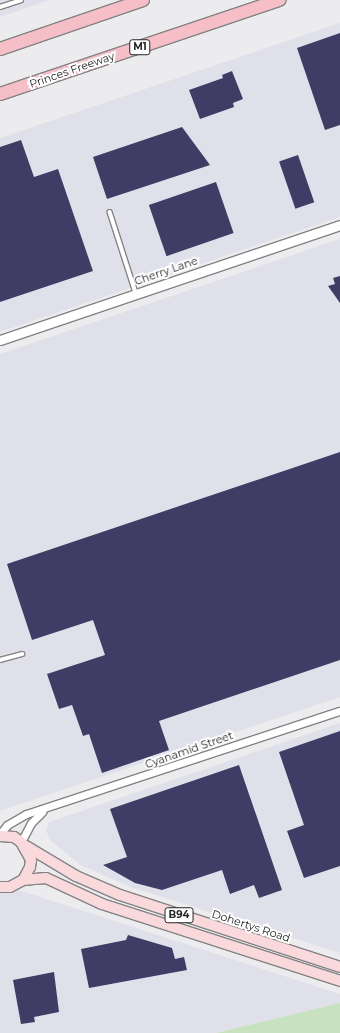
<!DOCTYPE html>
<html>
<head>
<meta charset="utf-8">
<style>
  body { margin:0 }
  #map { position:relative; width:340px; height:1033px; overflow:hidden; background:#ececee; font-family:Montserrat,sans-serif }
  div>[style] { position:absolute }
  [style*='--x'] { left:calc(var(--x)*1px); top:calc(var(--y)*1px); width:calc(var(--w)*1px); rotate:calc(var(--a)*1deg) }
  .built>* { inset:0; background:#e0e0ea }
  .green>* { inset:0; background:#c8e1bf }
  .building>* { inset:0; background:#3f3c66; transform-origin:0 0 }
  .roads { filter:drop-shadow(1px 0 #848486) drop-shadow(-1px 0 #848486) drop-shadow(0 1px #848486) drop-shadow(0 -1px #848486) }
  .lane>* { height:3.5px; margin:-1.75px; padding:0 1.75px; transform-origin:1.75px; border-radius:1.75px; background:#fff }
  .street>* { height:7px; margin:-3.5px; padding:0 3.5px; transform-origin:3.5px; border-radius:3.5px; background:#fff }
  .secondary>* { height:9px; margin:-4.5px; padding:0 4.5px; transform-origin:4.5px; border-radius:4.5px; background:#fff }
  .primary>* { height:10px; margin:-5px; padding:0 5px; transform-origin:5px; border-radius:5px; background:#fad9dd }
  .highway>* { height:12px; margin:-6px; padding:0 6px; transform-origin:6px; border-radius:6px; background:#f6bfc7 }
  span { translate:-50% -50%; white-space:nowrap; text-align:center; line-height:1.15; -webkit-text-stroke:4px #fff; paint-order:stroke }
  .shield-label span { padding:1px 3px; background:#fff; border:1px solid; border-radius:3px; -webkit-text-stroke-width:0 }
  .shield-label { font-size:10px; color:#242425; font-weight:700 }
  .street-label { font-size:11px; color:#242425 }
</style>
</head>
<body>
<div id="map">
  <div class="built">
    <div style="clip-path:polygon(0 0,50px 0,0 17px)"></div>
    <div style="clip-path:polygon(340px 23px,340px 217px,0 332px,0 138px)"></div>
    <div style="clip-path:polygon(340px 239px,340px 697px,0 811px,0 354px)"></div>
    <div style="clip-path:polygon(340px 723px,340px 953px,130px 887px,79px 864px,51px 841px,46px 831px,49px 822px)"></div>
    <div style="clip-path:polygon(0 884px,340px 994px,340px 1003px,216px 1033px,0 1033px)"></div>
  </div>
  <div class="green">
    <div style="clip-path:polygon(340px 1003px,340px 1033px,216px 1033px)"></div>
  </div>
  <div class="building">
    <div style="clip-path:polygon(340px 33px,340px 125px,325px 130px,297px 48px)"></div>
    <div style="clip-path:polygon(232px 71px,243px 99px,233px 103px,234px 107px,200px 119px,189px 90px,223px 78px,222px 75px)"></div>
    <div style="clip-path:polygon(182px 127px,210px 165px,107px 199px,93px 157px)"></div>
    <div style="clip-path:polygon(21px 140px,34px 177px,58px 169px,93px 271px,0 302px,0 147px)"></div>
    <div style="left:298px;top:155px;width:50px;height:20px;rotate:71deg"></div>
    <div style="left:216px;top:182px;width:54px;height:71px;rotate:71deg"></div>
    <div style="clip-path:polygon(340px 276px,340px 303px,328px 286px,335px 284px,333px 278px)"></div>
    <div style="clip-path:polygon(340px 452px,340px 660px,159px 721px,169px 750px,102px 773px,89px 734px,83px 736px,72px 705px,59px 709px,47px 674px,105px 655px,93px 620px,32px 640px,7px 564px)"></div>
    <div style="clip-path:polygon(340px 731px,340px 866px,304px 878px,287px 831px,304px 825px,279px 752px)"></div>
    <div style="clip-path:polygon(239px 765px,282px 890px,259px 898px,254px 885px,230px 894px,222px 870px,162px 890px,135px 883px,103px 865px,127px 857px,110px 809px)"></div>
    <div style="clip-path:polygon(128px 935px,172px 948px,175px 959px,184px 957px,187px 970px,89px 988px,81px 949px,126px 940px)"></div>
    <div style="clip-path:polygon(54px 972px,59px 1012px,34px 1017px,35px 1022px,21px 1024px,13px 980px)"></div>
  </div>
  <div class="roads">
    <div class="lane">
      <div style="--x:0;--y:7;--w:22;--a:-18"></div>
      <div style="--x:110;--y:212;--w:85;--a:72.2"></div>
      <div style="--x:0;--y:660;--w:23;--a:-15"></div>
    </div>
    <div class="street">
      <div style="--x:0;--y:834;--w:11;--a:-52"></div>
      <div style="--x:7;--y:825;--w:22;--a:-30"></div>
      <div style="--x:26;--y:814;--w:330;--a:-18.2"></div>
      <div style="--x:21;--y:842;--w:21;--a:-62"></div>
      <div style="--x:31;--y:823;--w:16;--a:-45"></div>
    </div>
    <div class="secondary">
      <div style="--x:0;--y:340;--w:359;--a:-18.7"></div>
    </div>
    <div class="primary">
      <div style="--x:0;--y:836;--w:14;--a:4"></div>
      <div style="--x:14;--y:837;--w:9;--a:36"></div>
      <div style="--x:21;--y:842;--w:21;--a:61"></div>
      <div style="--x:31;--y:860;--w:7;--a:98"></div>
      <div style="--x:30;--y:867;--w:15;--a:118"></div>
      <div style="--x:23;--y:880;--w:15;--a:152"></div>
      <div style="--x:10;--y:887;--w:10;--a:180"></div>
      <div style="--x:26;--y:846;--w:58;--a:31"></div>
      <div style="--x:76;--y:876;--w:48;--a:23.4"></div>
      <div style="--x:120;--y:895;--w:231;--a:18.1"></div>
      <div style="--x:23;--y:880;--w:23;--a:-5"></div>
      <div style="--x:46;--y:878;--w:62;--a:24.9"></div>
      <div style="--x:102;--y:904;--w:250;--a:17.9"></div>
    </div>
    <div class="highway">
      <div style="--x:0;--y:49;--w:151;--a:-18.9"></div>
      <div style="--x:0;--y:94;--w:295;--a:-18.6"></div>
    </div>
  </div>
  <div class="shield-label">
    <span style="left:140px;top:47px">M1</span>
    <span style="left:179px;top:915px">B94</span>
  </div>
  <div class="street-label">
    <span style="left:72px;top:70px;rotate:-19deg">Princes Freeway</span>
    <span style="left:166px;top:271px;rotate:-19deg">Cherry Lane</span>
    <span style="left:189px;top:750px;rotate:-19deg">Cyanamid Street</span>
    <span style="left:251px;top:926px;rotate:18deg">Dohertys Road</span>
  </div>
</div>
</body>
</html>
